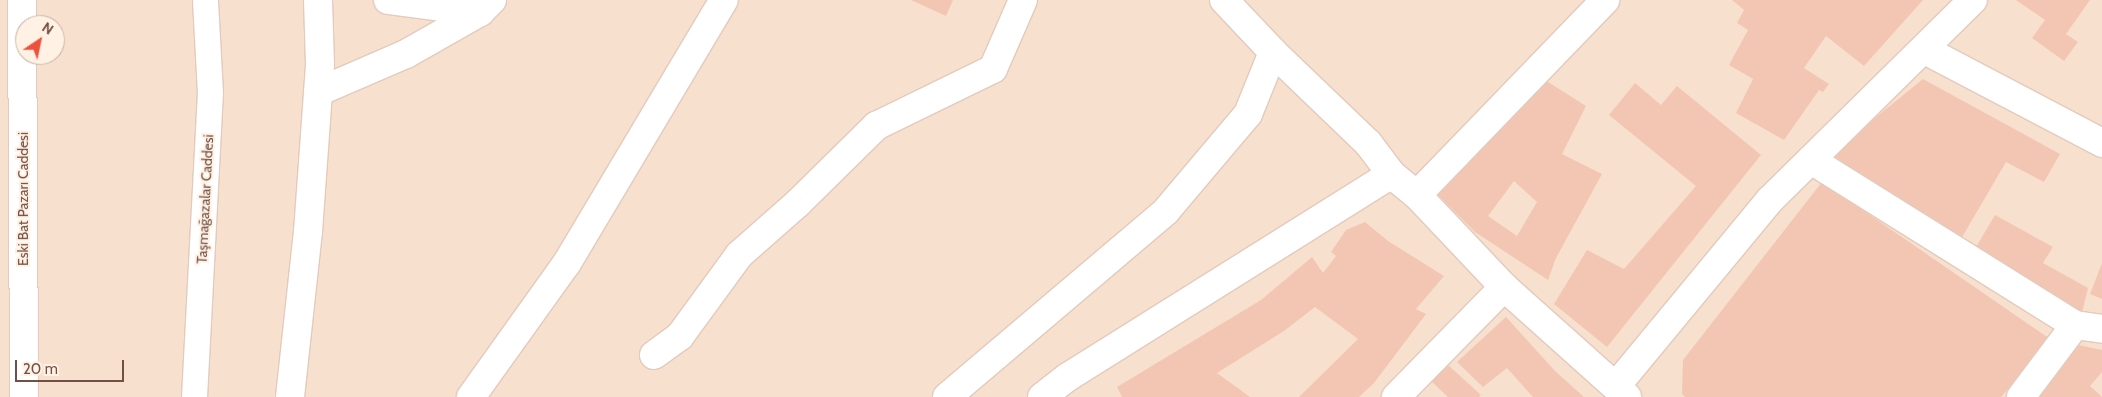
<!DOCTYPE html>
<html>
<head>
<meta charset="utf-8">
<style>
  body { margin:0 }
  #map { position:relative; width:2102px; height:397px; overflow:hidden; background:#fdeddd; font-family:Cabin,sans-serif }
  div>[style] { position:absolute }
  [style*='--x'] { left:calc(var(--x)*1px); top:calc(var(--y)*1px); width:calc(var(--w)*1px); rotate:calc(var(--a)*1deg) }
  .residential>* { inset:0; background:#f7e0ce }
  .building>* { inset:0; background:#f3c6b3 }
  .roads { filter:drop-shadow(1px 0 #e3cabc) drop-shadow(-1px 0 #e3cabc) drop-shadow(0 1px #e3cabc) drop-shadow(0 -1px #e3cabc) }
  .pedestrian>* { height:25px; margin:-12.5px; padding:0 12.5px; transform-origin:12.5px; border-radius:12.5px; background:#fff }
  .minor>* { height:28px; margin:-14px; padding:0 14px; transform-origin:14px; border-radius:14px; background:#fff }
  .secondary>* { height:28px; margin:-14px; padding:0 14px; transform-origin:14px; border-radius:14px; background:#fff }
  span { translate:-50% -50%; white-space:nowrap; text-align:center; line-height:1.15; -webkit-text-stroke:4px #fff1e4; paint-order:stroke }
  .street-label { font-size:14px; color:#735045 }
  .north { position:absolute; left:15px; top:15px; width:50px; height:50px; box-sizing:border-box; background:#fff1e4; border:1px solid #c7b1a4; border-radius:50%; rotate:34deg; font-size:14px; font-weight:700; line-height:20px; text-align:center; color:#735045 }
  .north::after { content:''; display:block; margin:auto; width:18px; height:22px; background:#ed503c; clip-path:polygon(50% 0,100% 100%,50% 72%,0 100%) }
  .scale { position:absolute; left:15px; top:360px; width:109px; height:22px; box-sizing:border-box; border:2px solid #735045; border-top:0; padding-left:6px; font-size:15px; line-height:18px; white-space:nowrap; color:#735045; -webkit-text-stroke:4px #fff1e4; paint-order:stroke }
</style>
</head>
<body>
<div id="map">
  <div class="residential">
    <div style="clip-path:polygon(evenodd,0 0,2102px 0,2102px 397px,0 397px,0 0,25px 25px,55px 25px,55px 55px,25px 55px,25px 25px)"></div>
  </div>
  <div class="building">
    <div style="clip-path:polygon(911px 0,953px 0,946px 16px)"></div>
    <div style="clip-path:polygon(1732px 0,1923px 0,1864px 66px,1826px 36px,1804px 68px,1829px 84px,1823px 92px,1819px 90px,1784px 140px,1736px 113px,1753px 79px,1729px 65px,1748px 30px,1737px 23px,1744px 10px)"></div>
    <div style="clip-path:polygon(2016px 0,2090px 0,2066px 34px,2078px 42px,2064px 61px,2032px 38px,2045px 20px)"></div>
    <div style="clip-path:polygon(1923px 79px,2060px 154px,2044px 182px,2006px 162px,1961px 239px,1827px 157px)"></div>
    <div style="clip-path:polygon(evenodd,1545px 80px,1586px 106px,1562px 154px,1602px 174px,1556px 258px,1548px 280px,1475px 232px,1436px 193px,1545px 80px,1514px 181px,1537px 202px,1517px 236px,1488px 216px,1514px 181px)"></div>
    <div style="clip-path:polygon(1635px 83px,1661px 105px,1677px 86px,1761px 155px,1607px 347px,1554px 304px,1587px 250px,1624px 269px,1696px 186px,1609px 115px)"></div>
    <div style="clip-path:polygon(1822px 182px,2050px 339px,2001px 397px,1685px 397px,1682px 394px,1683px 360px)"></div>
    <div style="clip-path:polygon(1995px 215px,2053px 247px,2043px 263px,2088px 288px,2082px 313px,1976px 247px)"></div>
    <div style="clip-path:polygon(1365px 222px,1388px 241px,1444px 276px,1416px 309px,1426px 314px,1374px 383px,1359px 397px,1299px 397px,1358px 339px,1315px 307px,1284px 331px,1217px 373px,1250px 397px,1122px 397px,1117px 387px,1261px 300px,1312px 257px,1323px 273px,1336px 256px,1331px 252px,1346px 230px)"></div>
    <div style="clip-path:polygon(2102px 263px,2102px 299px,2090px 294px)"></div>
    <div style="clip-path:polygon(1506px 317px,1555px 371px,1584px 397px,1533px 397px,1507px 368px,1483px 387px,1457px 362px)"></div>
    <div style="clip-path:polygon(2069px 343px,2102px 350px,2102px 372px,2090px 386px,2102px 397px,2036px 397px)"></div>
    <div style="clip-path:polygon(1447px 364px,1481px 395px,1479px 397px,1448px 397px,1431px 381px)"></div>
  </div>
  <div class="roads">
    <div class="pedestrian">
      <div style="--x:194;--y:397;--w:304;--a:-87"></div>
      <div style="--x:210;--y:93;--w:93;--a:-93.1"></div>
    </div>
    <div class="minor">
      <div style="--x:22;--y:0;--w:397;--a:89.7"></div>
      <div style="--x:388;--y:0;--w:93;--a:7.4"></div>
      <div style="--x:1925;--y:50;--w:200;--a:27.7"></div>
      <div style="--x:318;--y:92;--w:96;--a:-23.4"></div>
      <div style="--x:406;--y:54;--w:85;--a:-29.6"></div>
      <div style="--x:480;--y:12;--w:17;--a:-45"></div>
      <div style="--x:1811;--y:160;--w:311;--a:32"></div>
      <div style="--x:2075;--y:325;--w:27;--a:8"></div>
      <div style="--x:1417;--y:195;--w:271;--a:-46"></div>
      <div style="--x:654;--y:355;--w:32;--a:-36"></div>
      <div style="--x:680;--y:336;--w:100;--a:-53.9"></div>
      <div style="--x:739;--y:255;--w:79;--a:-41.4"></div>
      <div style="--x:798;--y:203;--w:110;--a:-44.6"></div>
      <div style="--x:876;--y:126;--w:130;--a:-26"></div>
      <div style="--x:993;--y:69;--w:75;--a:-66.5"></div>
      <div style="--x:1616;--y:386;--w:241;--a:-50.4"></div>
      <div style="--x:1770;--y:200;--w:285;--a:-44.6"></div>
      <div style="--x:290;--y:397;--w:166;--a:-83.8"></div>
      <div style="--x:308;--y:232;--w:168;--a:-85.9"></div>
      <div style="--x:320;--y:64;--w:64;--a:-91.8"></div>
      <div style="--x:471;--y:397;--w:165;--a:-54.4"></div>
      <div style="--x:567;--y:263;--w:306;--a:-59.2"></div>
      <div style="--x:947;--y:397;--w:287;--a:-40.3"></div>
      <div style="--x:1166;--y:211;--w:127;--a:-49.8"></div>
      <div style="--x:1248;--y:114;--w:67;--a:-68"></div>
      <div style="--x:1042;--y:397;--w:33;--a:-38"></div>
      <div style="--x:1068;--y:377;--w:381;--a:-32.1"></div>
      <div style="--x:1396;--y:397;--w:154;--a:-45.5"></div>
      <div style="--x:2021;--y:397;--w:90;--a:-53.1"></div>
    </div>
    <div class="secondary">
      <div style="--x:1224;--y:0;--w:71;--a:46.7"></div>
      <div style="--x:1273;--y:52;--w:132;--a:43.8"></div>
      <div style="--x:1368;--y:143;--w:39;--a:53"></div>
      <div style="--x:1391;--y:174;--w:33;--a:39"></div>
      <div style="--x:1417;--y:195;--w:127;--a:46.6"></div>
      <div style="--x:1504;--y:287;--w:165;--a:41.8"></div>
    </div>
  </div>
  <div class="street-label">
    <span style="left:23px;top:199px;rotate:-90deg">Eski Bat Pazarı Caddesi</span>
    <span style="left:205px;top:199px;rotate:-87deg">Taşmağazalar Caddesi</span>
  </div>
  <div class="north">N</div>
  <div class="scale">20 m</div>
</div>
</body>
</html>
